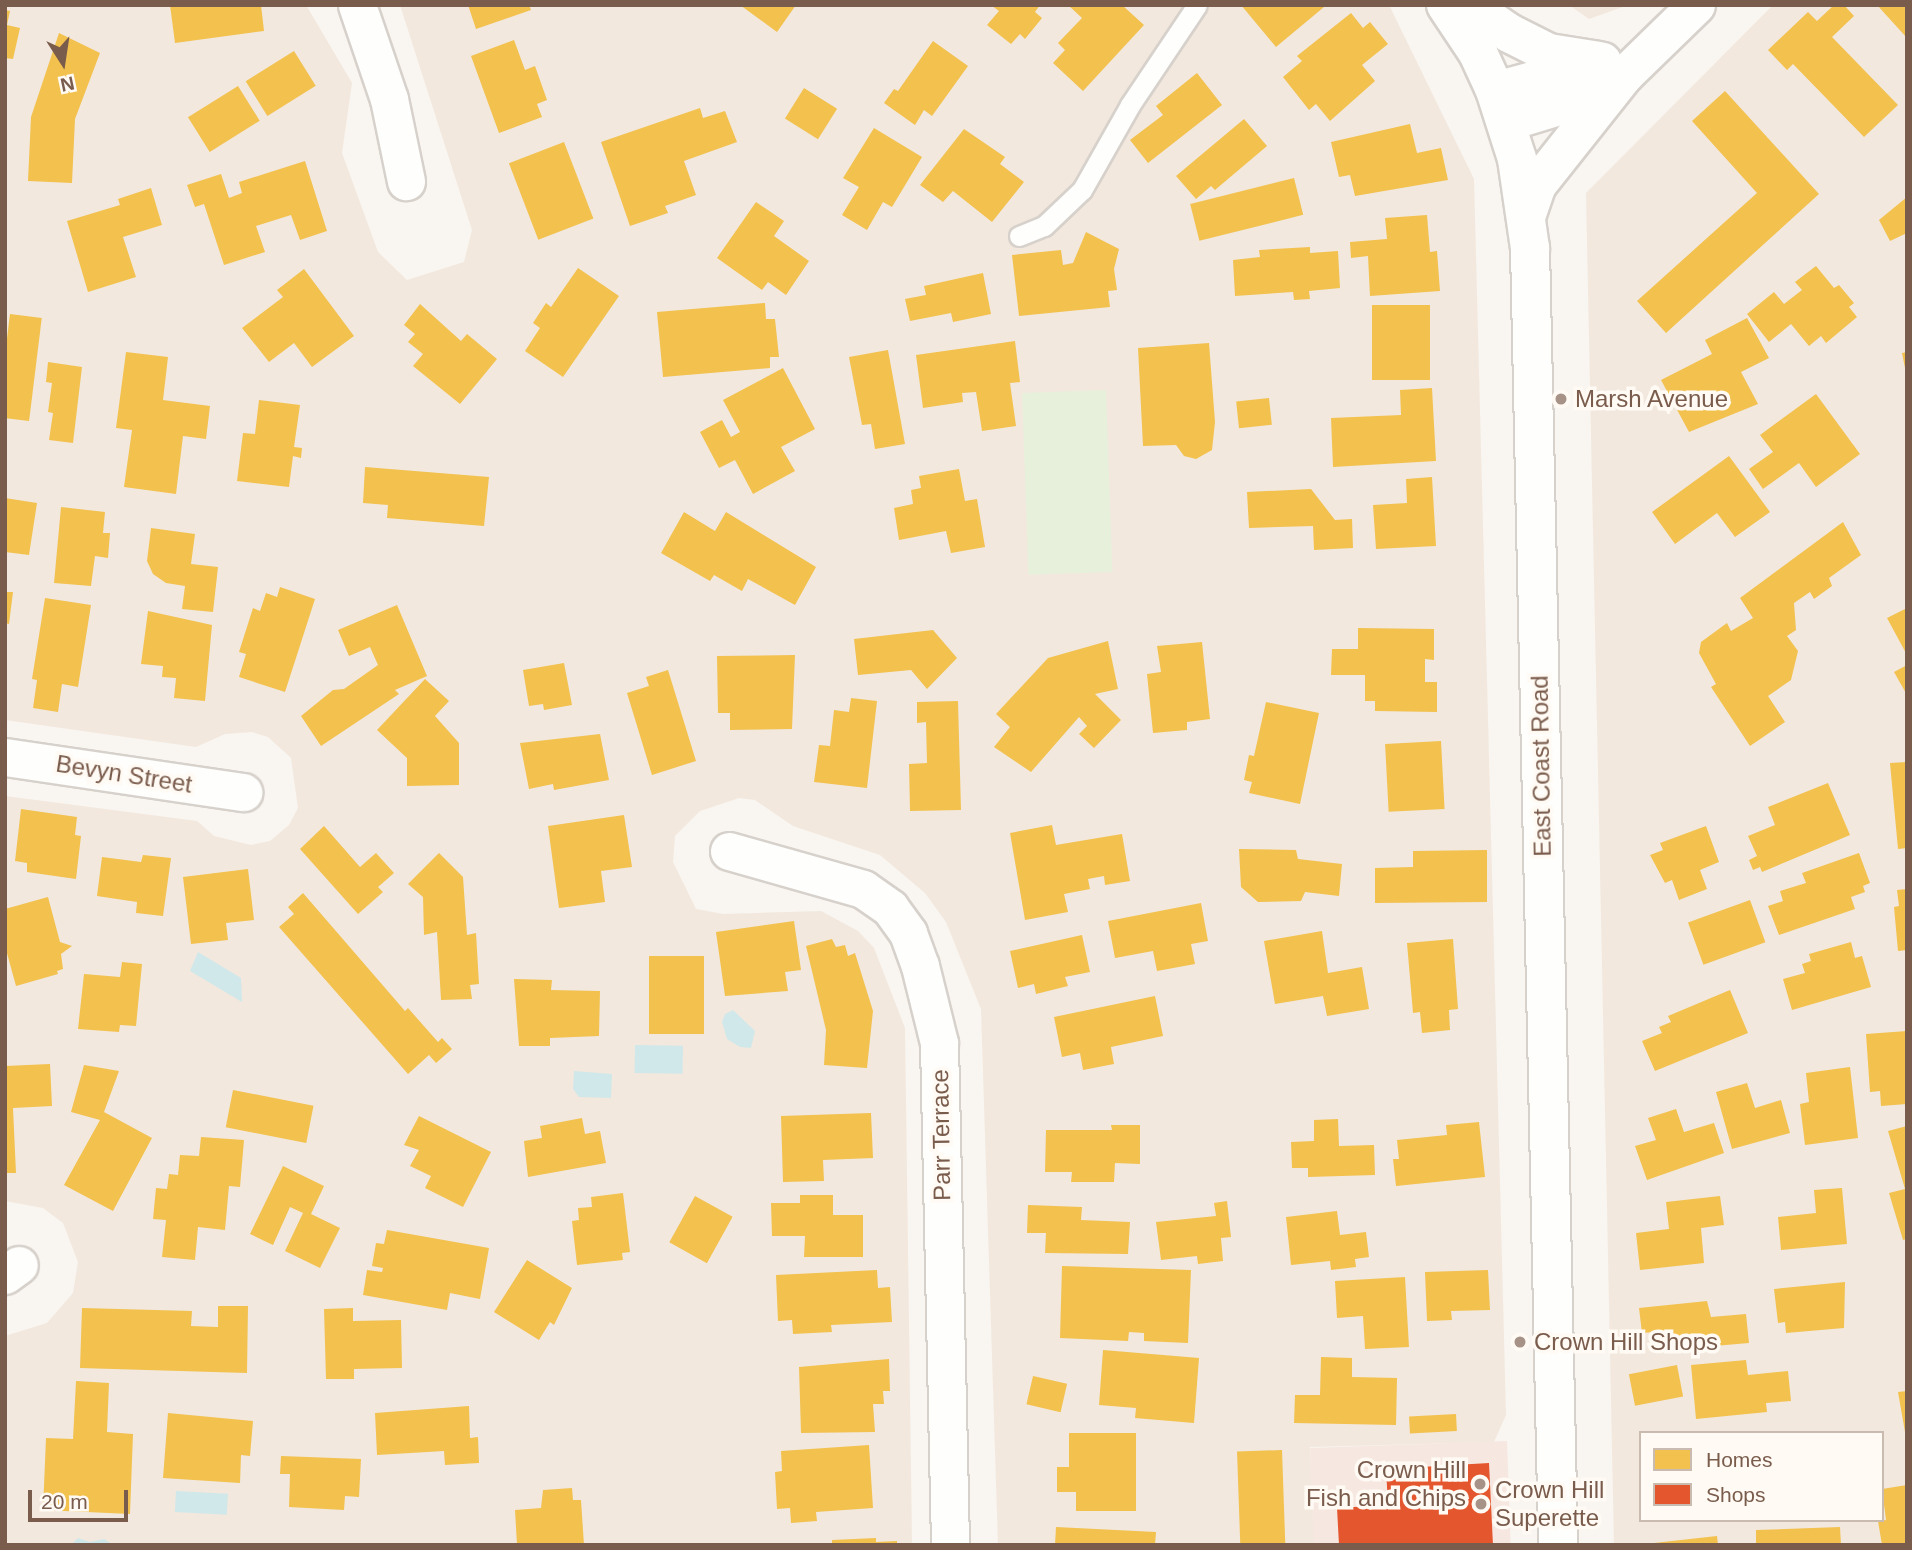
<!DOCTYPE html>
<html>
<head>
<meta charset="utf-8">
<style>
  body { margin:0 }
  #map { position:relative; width:1912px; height:1550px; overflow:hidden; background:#f9f5f0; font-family:Arial,sans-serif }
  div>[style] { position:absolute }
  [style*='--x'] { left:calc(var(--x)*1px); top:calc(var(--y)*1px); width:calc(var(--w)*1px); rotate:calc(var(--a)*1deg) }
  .residential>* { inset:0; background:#f2e8de }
  .commercial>* { inset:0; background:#f6e8e1; transform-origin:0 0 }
  .green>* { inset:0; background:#e7f0db; transform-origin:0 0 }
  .water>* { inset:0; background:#d0e8ea; transform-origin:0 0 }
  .homes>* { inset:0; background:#f2c14e; transform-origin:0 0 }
  .shops>* { inset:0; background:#e4572e }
  .roads { filter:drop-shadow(2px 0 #d7d1cb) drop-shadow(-2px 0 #d7d1cb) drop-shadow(0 2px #d7d1cb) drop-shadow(0 -2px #d7d1cb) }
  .service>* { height:19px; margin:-9.5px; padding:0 9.5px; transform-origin:9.5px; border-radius:9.5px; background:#fefefd }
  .minor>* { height:37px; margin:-18.5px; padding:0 18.5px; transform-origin:18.5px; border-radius:18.5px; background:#fefefd }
  .secondary>* { height:38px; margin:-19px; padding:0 19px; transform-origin:19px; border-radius:19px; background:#fefefd }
  .dots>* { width:19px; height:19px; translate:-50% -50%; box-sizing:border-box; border:4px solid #fffaf3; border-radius:50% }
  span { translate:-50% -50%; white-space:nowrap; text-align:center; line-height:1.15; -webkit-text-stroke:7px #fffaf3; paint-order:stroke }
  .poi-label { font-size:24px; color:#7a5c4d }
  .left { translate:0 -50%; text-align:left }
  .right { translate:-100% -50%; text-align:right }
  .street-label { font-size:24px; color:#7a5c4d }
  .frame { position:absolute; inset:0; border:7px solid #7a5c4d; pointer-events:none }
  .legend { position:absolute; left:1639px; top:1431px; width:245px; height:91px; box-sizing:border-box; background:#fffaf3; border:2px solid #cabbb1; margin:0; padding:9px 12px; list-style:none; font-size:21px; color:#7a5c4d }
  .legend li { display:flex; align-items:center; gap:14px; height:35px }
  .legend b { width:35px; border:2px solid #cabbb1 }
  .north { position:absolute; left:28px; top:28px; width:70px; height:70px; -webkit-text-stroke:5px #fffaf3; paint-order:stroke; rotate:168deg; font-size:19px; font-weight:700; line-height:28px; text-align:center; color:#7a5c4d }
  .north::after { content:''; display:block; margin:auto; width:24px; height:32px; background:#7a5c4d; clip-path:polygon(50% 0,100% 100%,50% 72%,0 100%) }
  .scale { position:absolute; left:28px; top:1490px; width:100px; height:32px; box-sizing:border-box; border:4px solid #7a5c4d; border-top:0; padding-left:9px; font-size:21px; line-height:24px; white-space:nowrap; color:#7a5c4d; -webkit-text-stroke:5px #fffaf3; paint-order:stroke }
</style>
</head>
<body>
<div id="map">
  <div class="residential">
    <div style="clip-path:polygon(5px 5px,306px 5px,352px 83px,342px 153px,378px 252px,407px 280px,464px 262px,472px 230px,400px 5px,1389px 5px,1474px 179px,1506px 1415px,1494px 1442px,1310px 1447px,1315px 1545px,998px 1545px,981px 1009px,946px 922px,925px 893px,880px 855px,793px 826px,755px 800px,739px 798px,700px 811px,675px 836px,673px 862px,696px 909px,723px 914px,821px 911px,858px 931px,874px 948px,905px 1028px,912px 1545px,5px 1545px,5px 1336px,47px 1323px,73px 1293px,78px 1262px,63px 1223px,43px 1208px,5px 1201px,5px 796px,197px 821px,214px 836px,251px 845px,270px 841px,289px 825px,298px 808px,291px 758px,268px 737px,252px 732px,225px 734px,196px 747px,5px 720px)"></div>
    <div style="clip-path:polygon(1569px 5px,1628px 5px,1589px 19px)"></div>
    <div style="clip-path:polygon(evenodd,1773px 5px,1907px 5px,1907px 1545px,1614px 1545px,1586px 193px,1773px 5px,1641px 1433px,1882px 1433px,1882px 1520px,1641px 1520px,1641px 1433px)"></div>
  </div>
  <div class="commercial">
    <div style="left:1507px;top:1441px;width:104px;height:197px;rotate:88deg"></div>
  </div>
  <div class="green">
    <div style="left:1106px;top:390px;width:182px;height:84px;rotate:88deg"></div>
  </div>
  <div class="water">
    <div style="clip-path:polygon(198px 952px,241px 978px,242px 1002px,190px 971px)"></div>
    <div style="clip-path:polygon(733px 1010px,755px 1031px,751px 1048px,740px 1047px,727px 1039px,722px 1022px,725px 1014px)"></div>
    <div style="left:635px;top:1045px;width:48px;height:28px;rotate:1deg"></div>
    <div style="clip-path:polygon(574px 1071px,612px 1074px,611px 1098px,579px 1097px,573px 1089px)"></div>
    <div style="left:176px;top:1491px;width:52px;height:21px;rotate:3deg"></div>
    <div style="clip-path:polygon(78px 1538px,90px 1542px,104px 1539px,113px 1545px,71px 1545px)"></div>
  </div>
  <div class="homes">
    <div style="clip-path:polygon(170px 5px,261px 5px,264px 31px,175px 43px)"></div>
    <div style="clip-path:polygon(468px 5px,529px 5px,531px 10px,476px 29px)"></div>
    <div style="clip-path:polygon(740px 5px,796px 5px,777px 32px)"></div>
    <div style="clip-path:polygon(991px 5px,1040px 5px,1035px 12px,1042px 18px,1025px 39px,1020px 34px,1011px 44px,987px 25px,999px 11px)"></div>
    <div style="clip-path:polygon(1068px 5px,1122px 5px,1144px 25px,1083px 91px,1053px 63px,1065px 50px,1058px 43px,1082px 18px)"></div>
    <div style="clip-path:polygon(1241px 5px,1323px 5px,1324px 7px,1276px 47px)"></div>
    <div style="clip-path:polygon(1834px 5px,1844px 5px,1854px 16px,1832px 37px,1898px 105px,1864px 137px,1793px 64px,1787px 70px,1768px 50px,1808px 12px,1817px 21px)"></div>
    <div style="clip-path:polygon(1877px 5px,1907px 5px,1907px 38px)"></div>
    <div style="clip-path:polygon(5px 10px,10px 11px,7px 25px,20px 28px,13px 59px,5px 58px)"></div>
    <div style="clip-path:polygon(1351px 13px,1363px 28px,1370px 22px,1388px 44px,1362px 65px,1375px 81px,1330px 121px,1316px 104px,1309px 110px,1283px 77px,1302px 61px,1297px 56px)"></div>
    <div style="clip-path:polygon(59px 33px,100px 53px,75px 119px,72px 183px,28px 181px,31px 117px)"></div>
    <div style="clip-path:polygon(514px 40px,525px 70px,535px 66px,547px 100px,537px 104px,542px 117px,499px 133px,471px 56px)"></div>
    <div style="clip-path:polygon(933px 41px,968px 66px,932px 116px,924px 110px,915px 125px,884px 103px,894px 89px,898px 91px)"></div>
    <div style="left:294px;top:51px;width:41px;height:57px;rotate:58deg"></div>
    <div style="clip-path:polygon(1197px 73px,1222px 105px,1148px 163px,1130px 140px,1163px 115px,1156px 106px)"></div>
    <div style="left:238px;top:86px;width:41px;height:59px;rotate:58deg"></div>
    <div style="left:804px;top:88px;width:39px;height:36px;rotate:32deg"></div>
    <div style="clip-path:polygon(1725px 91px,1819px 194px,1666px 333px,1637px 301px,1757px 193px,1692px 121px)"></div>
    <div style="clip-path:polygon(700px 108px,703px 118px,725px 111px,737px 142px,684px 161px,696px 195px,665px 206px,668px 213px,630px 226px,601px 142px)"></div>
    <div style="clip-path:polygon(1244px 119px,1267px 146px,1215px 190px,1211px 186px,1196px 199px,1176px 176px)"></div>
    <div style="clip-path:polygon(1410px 124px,1417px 153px,1441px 148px,1448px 180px,1355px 196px,1350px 175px,1339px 177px,1331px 142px)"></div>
    <div style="clip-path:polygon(874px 128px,922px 157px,892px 207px,883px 202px,867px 230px,842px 215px,859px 187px,843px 178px)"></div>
    <div style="clip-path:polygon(964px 129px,1005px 157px,1000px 164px,1024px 182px,992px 222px,953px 191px,943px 202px,920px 185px)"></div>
    <div style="left:564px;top:142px;width:82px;height:59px;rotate:69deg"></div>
    <div style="clip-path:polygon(305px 161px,327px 231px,300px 240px,291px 215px,256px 226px,265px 252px,224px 265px,204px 204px,195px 207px,187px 185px,221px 174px,229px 198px,242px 193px,239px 182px)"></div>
    <div style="left:1294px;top:178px;width:38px;height:107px;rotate:76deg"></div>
    <div style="clip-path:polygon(151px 188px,162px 225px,123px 237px,136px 277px,88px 292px,67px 221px,120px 205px,118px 199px)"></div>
    <div style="clip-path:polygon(1907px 197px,1907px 233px,1890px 241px,1879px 220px)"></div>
    <div style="clip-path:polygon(756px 202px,784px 221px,774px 236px,809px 261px,786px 295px,768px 282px,762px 290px,717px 258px)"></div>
    <div style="clip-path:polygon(1427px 215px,1430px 252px,1437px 251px,1440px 291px,1370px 296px,1368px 256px,1351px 258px,1350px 242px,1387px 239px,1385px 218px)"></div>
    <div style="clip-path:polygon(1086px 232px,1119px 249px,1114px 269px,1117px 290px,1108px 291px,1110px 307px,1019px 316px,1012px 255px,1061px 250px,1063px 265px,1073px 263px)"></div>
    <div style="clip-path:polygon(1310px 247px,1310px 253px,1338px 251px,1340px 288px,1309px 291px,1310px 299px,1294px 300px,1293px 292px,1235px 296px,1233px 260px,1260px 257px,1259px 250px)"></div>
    <div style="clip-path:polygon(1816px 266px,1834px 288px,1839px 285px,1854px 303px,1849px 307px,1857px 317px,1826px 343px,1821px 336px,1809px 346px,1791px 324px,1769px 342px,1747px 314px,1774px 292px,1784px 304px,1802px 290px,1795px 282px)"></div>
    <div style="clip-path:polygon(578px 268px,619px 296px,563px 377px,525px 351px,540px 328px,533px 323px,546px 303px,551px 307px)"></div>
    <div style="clip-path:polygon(304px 269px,354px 336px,312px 367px,294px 343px,269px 362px,242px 328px,283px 297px,277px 290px)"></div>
    <div style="clip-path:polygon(983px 273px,991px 314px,953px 322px,951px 313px,910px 321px,905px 299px,926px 295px,924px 286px)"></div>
    <div style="clip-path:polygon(765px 303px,766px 319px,775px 319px,779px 357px,770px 357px,770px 368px,663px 377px,657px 312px)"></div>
    <div style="clip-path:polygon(420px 304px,461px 341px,467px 334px,497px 359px,460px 404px,413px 366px,423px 354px,408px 342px,415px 334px,404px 325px)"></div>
    <div style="left:1430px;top:305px;width:75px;height:58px;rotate:90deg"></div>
    <div style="left:10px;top:314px;width:32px;height:104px;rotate:7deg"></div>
    <div style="clip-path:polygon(1747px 318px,1769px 358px,1741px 372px,1758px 404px,1689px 432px,1661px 380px,1712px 354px,1705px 340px)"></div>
    <div style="clip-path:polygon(1015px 341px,1020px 382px,1010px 383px,1016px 426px,982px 431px,976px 392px,962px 393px,963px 402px,923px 408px,916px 355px)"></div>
    <div style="clip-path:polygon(1209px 343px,1215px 422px,1212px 450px,1196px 459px,1184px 456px,1176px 445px,1143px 446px,1138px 348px)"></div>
    <div style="clip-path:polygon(888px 350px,905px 444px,875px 449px,871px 424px,862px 425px,849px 357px)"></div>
    <div style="clip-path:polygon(126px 352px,168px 357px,163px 400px,210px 406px,206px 439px,183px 436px,176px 494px,124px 487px,132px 430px,116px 428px)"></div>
    <div style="clip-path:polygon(1907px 352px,1907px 373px,1906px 373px,1902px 353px)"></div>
    <div style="clip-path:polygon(48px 362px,82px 367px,73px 443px,49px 440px,53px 413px,48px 412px,52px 383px,46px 382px)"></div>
    <div style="clip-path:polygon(783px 368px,815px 429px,781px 447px,795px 471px,753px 494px,735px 460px,719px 468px,700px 432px,722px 420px,731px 437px,740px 432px,723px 400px)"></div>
    <div style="clip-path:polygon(1432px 388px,1436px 461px,1333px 467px,1331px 418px,1401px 415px,1400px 390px)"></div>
    <div style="clip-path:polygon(1816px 394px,1860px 454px,1816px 487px,1799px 463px,1763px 489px,1749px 469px,1773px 452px,1760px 435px)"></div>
    <div style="left:1269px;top:398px;width:27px;height:33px;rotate:84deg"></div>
    <div style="clip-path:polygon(259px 400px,300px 405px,294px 447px,302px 448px,301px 458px,293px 456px,289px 487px,237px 481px,243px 433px,255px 434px)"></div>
    <div style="clip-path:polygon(1729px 456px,1770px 512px,1735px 537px,1717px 513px,1675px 544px,1652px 512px)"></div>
    <div style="clip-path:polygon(365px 467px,489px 477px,484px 526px,387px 518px,388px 505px,363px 503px)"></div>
    <div style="clip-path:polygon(959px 469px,965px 501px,977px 499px,985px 547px,951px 553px,946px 531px,899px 540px,894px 508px,913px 504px,911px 490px,921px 488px,919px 476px)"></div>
    <div style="clip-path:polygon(1432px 477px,1436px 546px,1376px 549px,1373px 505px,1407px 503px,1406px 479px)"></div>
    <div style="clip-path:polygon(1311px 489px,1335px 520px,1352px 519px,1353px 548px,1314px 550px,1313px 526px,1249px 528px,1247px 492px)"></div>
    <div style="clip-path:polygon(5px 498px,37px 503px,29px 555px,5px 552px)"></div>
    <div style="clip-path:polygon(61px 507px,105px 512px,103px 533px,110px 533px,108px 558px,95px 556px,91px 586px,54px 583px)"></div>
    <div style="clip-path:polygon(684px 512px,715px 531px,726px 512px,816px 567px,795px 605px,748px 579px,742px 591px,714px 575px,710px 581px,661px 553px)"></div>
    <div style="clip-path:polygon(1843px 522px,1861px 555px,1829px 578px,1832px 586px,1814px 599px,1810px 592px,1794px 603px,1796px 630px,1787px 636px,1798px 651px,1791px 680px,1768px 696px,1785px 722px,1750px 746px,1711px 687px,1716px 684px,1699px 653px,1701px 642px,1727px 623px,1731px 631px,1753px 618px,1740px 598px)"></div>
    <div style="clip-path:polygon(151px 528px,195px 534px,191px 564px,218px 567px,213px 612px,182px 609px,185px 586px,166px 583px,153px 574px,147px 561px)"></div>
    <div style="clip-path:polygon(280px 587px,315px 599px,285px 692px,239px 677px,246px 654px,239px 652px,253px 608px,260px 611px,266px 593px,277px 597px)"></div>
    <div style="clip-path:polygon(5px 592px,13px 592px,9px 624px,5px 623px)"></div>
    <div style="clip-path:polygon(45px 598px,91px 605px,78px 687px,62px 684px,58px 712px,33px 708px,37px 680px,32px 679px)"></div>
    <div style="clip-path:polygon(397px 605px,427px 676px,395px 690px,399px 694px,321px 746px,301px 716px,333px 690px,344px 689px,378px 665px,370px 647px,349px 656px,338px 630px)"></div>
    <div style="clip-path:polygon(1907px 608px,1907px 655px,1887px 618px)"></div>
    <div style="clip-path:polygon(148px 611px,212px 625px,205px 701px,174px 698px,176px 678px,162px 677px,163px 666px,141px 664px)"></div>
    <div style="clip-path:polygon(1358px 628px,1434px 629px,1434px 660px,1425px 659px,1425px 682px,1437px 682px,1437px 712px,1375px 711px,1375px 701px,1365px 701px,1365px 675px,1331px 675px,1332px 649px,1358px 649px)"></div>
    <div style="clip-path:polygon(933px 630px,957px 658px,927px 689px,911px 670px,858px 675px,854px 639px)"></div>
    <div style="clip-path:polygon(1108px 641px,1118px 689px,1095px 694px,1121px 720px,1094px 748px,1079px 734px,1087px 726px,1079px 717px,1031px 772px,994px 747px,1010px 727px,996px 714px,1048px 658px)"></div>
    <div style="clip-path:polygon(1202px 642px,1210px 719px,1187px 722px,1187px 730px,1153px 733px,1147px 674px,1161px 672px,1157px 646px)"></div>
    <div style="clip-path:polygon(795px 655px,792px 729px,730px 730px,730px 713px,718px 713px,717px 656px)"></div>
    <div style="clip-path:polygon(564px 663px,572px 705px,544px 710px,543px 704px,529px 706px,523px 670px)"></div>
    <div style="clip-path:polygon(1907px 665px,1907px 695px,1894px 672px)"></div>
    <div style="clip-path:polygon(668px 670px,696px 761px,652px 775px,627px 693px,649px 686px,646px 677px)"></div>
    <div style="clip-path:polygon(425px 679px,449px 701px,435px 716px,459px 743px,459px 785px,407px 786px,407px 758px,377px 730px)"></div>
    <div style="clip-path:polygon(851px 698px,877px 701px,867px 788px,814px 782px,819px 745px,830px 746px,834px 710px,849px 712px)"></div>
    <div style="clip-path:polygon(958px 701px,961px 810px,910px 811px,909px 764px,927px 763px,926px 722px,917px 723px,917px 702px)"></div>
    <div style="clip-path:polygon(1266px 702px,1319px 713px,1300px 804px,1249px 793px,1252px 782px,1244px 780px,1249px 755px,1254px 756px)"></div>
    <div style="clip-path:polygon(600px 734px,609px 780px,554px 790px,553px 784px,529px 789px,520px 743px)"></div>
    <div style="left:1441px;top:741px;width:68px;height:56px;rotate:87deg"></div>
    <div style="clip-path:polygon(1907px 762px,1907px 848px,1898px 849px,1890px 763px)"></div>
    <div style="clip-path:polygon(1828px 783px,1850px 835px,1762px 872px,1760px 867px,1753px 870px,1749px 860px,1757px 856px,1748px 836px,1775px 825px,1768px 807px)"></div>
    <div style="clip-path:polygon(21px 809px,77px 817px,75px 835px,81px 836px,76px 879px,27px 872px,27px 863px,15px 861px)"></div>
    <div style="clip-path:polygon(624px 815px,632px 867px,601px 871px,605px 902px,559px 908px,548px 826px)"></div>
    <div style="clip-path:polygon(1052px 825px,1056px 845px,1122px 834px,1130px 881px,1105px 885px,1104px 876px,1088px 879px,1090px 889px,1064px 894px,1068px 912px,1025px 920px,1010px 833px)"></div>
    <div style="clip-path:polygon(324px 826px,360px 867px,376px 853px,394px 873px,378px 887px,383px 892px,358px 914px,300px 849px)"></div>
    <div style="clip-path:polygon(1706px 826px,1719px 862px,1700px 870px,1707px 889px,1679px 900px,1672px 880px,1665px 883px,1650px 855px,1663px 850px,1660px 843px)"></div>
    <div style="clip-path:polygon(1239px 849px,1296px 850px,1298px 859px,1342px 864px,1339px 896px,1305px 892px,1301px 901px,1258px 902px,1241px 887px)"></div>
    <div style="clip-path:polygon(1487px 850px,1487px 902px,1375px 903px,1375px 868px,1413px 867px,1413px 851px)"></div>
    <div style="clip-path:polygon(439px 853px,463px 877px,467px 935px,476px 933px,479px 984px,470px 985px,472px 999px,441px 1000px,437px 932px,424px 935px,423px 897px,408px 884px)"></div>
    <div style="clip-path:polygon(1859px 853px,1870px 883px,1863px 886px,1865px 892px,1851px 897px,1855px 909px,1779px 935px,1768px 906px,1783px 901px,1780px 891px,1806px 883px,1802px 873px)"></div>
    <div style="clip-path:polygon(143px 855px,171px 858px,163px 916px,136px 913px,137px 902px,97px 896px,102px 857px,141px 862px)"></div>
    <div style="clip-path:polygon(248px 869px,254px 920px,226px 923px,228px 940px,191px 944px,183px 877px)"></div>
    <div style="clip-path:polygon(1907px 889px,1907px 950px,1898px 951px,1894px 907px,1899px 906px,1897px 890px)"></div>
    <div style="clip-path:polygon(303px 893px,405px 1011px,408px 1008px,438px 1042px,442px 1038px,452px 1049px,436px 1063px,429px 1055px,408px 1074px,279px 927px,294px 914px,288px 907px)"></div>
    <div style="clip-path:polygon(48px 897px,60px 942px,72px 946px,61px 954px,63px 969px,57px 971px,58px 974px,16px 986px,5px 946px,5px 909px)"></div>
    <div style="left:1750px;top:900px;width:45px;height:66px;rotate:70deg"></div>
    <div style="clip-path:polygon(1201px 903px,1208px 941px,1191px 944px,1195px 964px,1157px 971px,1153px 951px,1115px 958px,1108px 921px)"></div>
    <div style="clip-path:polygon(794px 921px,801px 970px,785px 972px,788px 991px,725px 996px,716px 932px)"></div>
    <div style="clip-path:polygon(1322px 931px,1328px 973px,1362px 967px,1369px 1009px,1327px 1016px,1323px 996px,1275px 1004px,1264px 941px)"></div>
    <div style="clip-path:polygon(1082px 935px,1090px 972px,1065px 977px,1068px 986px,1036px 994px,1034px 984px,1018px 988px,1010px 951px)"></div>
    <div style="clip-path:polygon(832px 939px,836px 947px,845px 945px,848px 956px,855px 953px,873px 1011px,867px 1068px,824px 1065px,826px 1030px,806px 946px)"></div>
    <div style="clip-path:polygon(1453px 939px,1458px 1009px,1449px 1010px,1450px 1030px,1422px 1033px,1420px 1012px,1413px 1013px,1407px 943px)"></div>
    <div style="clip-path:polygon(1851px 942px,1855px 958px,1862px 956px,1871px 987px,1792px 1010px,1783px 979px,1805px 973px,1802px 964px,1811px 961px,1809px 954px)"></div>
    <div style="left:649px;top:956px;width:55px;height:78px"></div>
    <div style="clip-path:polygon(122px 962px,142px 964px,136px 1026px,120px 1025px,119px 1032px,78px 1029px,84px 974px,120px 977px)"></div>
    <div style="clip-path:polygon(514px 979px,552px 980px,551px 990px,600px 991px,599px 1036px,550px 1038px,550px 1046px,519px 1046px)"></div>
    <div style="clip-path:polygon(1730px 990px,1748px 1033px,1655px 1071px,1642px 1041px,1662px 1033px,1659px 1027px,1671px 1022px,1668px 1016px)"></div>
    <div style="clip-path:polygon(1155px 996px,1163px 1036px,1111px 1047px,1114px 1064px,1083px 1070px,1080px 1053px,1062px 1057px,1054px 1017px)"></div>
    <div style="clip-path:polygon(1907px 1031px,1907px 1104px,1881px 1106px,1880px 1091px,1870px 1092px,1866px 1034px)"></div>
    <div style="clip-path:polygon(50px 1064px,52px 1106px,13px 1108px,16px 1173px,5px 1173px,5px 1066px)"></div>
    <div style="clip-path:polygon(84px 1065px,119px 1071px,104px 1112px,152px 1138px,113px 1211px,64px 1185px,100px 1120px,71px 1112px)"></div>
    <div style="clip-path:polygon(1850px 1067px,1858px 1138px,1805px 1145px,1800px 1104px,1809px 1102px,1806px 1073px)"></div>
    <div style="clip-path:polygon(1747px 1083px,1755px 1108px,1781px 1100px,1790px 1133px,1732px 1149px,1716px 1092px)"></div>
    <div style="left:233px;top:1090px;width:82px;height:38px;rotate:11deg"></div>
    <div style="clip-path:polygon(1676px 1109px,1684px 1132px,1714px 1123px,1724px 1153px,1647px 1180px,1635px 1146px,1656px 1140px,1648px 1118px)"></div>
    <div style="clip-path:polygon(871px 1113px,873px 1158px,823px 1160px,824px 1181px,783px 1182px,781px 1116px)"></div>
    <div style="clip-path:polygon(419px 1116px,491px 1152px,463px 1207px,425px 1188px,431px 1176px,410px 1166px,419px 1150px,404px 1145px)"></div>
    <div style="clip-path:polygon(582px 1118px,585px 1134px,600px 1131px,606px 1163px,528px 1177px,524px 1141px,542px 1138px,540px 1126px)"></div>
    <div style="clip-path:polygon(1338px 1119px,1339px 1146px,1374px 1145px,1375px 1175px,1308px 1177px,1308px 1168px,1292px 1168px,1291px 1142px,1314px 1141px,1314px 1120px)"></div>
    <div style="clip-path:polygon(1479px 1122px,1485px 1177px,1396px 1186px,1393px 1159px,1399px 1159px,1397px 1140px,1447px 1135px,1446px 1125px)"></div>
    <div style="clip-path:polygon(1111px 1125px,1140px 1125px,1140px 1164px,1115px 1163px,1114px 1182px,1071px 1182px,1072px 1172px,1045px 1172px,1046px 1130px,1112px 1130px)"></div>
    <div style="clip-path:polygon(1907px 1126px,1907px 1239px,1903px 1240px,1889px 1193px,1905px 1189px,1888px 1131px)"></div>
    <div style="clip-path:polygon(201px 1137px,244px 1140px,240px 1187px,229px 1186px,225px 1230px,198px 1227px,195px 1260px,162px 1257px,166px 1220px,153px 1219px,156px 1188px,167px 1189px,169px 1174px,178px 1175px,180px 1155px,199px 1156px)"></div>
    <div style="clip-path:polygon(283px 1166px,324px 1186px,311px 1214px,340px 1228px,320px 1268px,285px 1251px,303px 1213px,290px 1207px,273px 1245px,250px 1234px)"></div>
    <div style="clip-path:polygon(1842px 1188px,1847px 1244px,1781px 1250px,1778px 1217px,1816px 1213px,1814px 1190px)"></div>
    <div style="clip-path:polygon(623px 1193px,630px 1252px,622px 1253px,623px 1260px,577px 1265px,572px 1221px,579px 1220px,578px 1208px,592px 1207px,591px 1197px)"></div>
    <div style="clip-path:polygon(800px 1195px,833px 1195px,833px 1215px,863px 1215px,863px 1257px,804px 1257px,805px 1236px,772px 1236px,771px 1203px,800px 1203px)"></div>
    <div style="left:695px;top:1196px;width:43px;height:53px;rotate:29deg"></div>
    <div style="clip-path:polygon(1720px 1196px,1724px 1225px,1701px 1228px,1704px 1263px,1640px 1270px,1636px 1233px,1669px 1229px,1666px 1202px)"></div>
    <div style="clip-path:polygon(1227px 1201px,1231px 1237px,1221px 1238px,1223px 1261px,1198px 1264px,1197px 1256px,1161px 1260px,1156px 1222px,1216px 1216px,1214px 1203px)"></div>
    <div style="clip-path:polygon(1028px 1205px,1082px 1207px,1081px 1220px,1130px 1222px,1128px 1254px,1045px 1253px,1046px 1233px,1027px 1233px)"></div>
    <div style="clip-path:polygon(1337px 1211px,1340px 1235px,1366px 1232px,1369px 1257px,1355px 1259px,1356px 1267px,1331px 1270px,1330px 1261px,1291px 1265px,1286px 1217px)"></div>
    <div style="clip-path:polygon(387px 1230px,489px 1248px,480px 1299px,450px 1293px,447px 1310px,363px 1295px,367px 1270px,382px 1272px,383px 1268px,372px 1266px,376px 1243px,384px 1244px)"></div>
    <div style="clip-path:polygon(527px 1260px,572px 1288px,554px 1325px,550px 1322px,539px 1340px,494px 1312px)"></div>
    <div style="clip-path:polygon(1062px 1266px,1191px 1270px,1188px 1343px,1144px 1341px,1144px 1333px,1129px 1332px,1128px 1341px,1060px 1338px)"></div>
    <div style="clip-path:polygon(877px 1270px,878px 1288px,890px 1287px,892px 1322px,831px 1325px,832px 1332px,793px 1334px,792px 1320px,778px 1321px,776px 1275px)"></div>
    <div style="clip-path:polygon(1488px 1270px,1490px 1310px,1451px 1311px,1452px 1320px,1427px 1321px,1425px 1272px)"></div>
    <div style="clip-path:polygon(1405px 1277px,1409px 1347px,1365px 1349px,1363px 1316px,1337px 1318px,1335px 1281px)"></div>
    <div style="clip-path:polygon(1845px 1282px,1844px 1328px,1786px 1333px,1785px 1322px,1778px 1323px,1774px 1289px)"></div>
    <div style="clip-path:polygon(1707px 1301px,1711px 1317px,1746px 1314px,1749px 1343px,1667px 1350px,1666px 1331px,1642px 1333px,1639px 1308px)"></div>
    <div style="clip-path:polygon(218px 1306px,248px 1306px,247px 1373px,80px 1368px,82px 1308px,192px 1311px,191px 1326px,218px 1327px)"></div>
    <div style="clip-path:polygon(353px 1308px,353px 1321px,401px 1320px,402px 1368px,354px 1369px,354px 1379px,326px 1379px,324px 1309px)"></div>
    <div style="clip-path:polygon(1103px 1350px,1199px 1358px,1194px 1423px,1135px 1418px,1136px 1408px,1099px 1405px)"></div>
    <div style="clip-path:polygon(1321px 1357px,1352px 1358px,1352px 1377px,1397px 1378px,1396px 1425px,1294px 1423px,1295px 1395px,1320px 1395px)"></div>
    <div style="clip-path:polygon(889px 1359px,890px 1391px,883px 1391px,884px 1404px,873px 1404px,875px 1432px,801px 1433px,799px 1367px)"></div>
    <div style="clip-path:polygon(1746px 1360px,1748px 1375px,1788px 1371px,1791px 1401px,1766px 1403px,1767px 1412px,1696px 1419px,1691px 1365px)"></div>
    <div style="left:1677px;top:1365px;width:32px;height:49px;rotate:79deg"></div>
    <div style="left:1033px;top:1376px;width:35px;height:29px;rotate:13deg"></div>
    <div style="clip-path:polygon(76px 1381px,109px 1383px,107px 1432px,133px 1434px,130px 1514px,43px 1510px,46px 1438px,73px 1439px)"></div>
    <div style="clip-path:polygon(1907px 1391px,1907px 1432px,1905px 1432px,1898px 1392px)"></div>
    <div style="clip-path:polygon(469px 1406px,470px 1438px,478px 1437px,479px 1463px,445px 1465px,444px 1451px,377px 1455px,375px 1413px)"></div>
    <div style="clip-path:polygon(168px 1413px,253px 1421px,250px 1456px,241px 1455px,240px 1483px,163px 1478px)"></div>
    <div style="left:1456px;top:1414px;width:17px;height:47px;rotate:87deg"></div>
    <div style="clip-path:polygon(1069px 1433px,1136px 1433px,1136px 1511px,1076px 1511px,1076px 1492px,1057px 1492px,1057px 1467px,1069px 1467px)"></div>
    <div style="clip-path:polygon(869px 1445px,873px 1508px,816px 1512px,817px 1521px,791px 1523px,790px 1508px,777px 1509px,775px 1472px,782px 1471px,781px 1451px)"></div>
    <div style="left:1282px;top:1450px;width:95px;height:45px;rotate:88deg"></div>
    <div style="clip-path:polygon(281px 1456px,361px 1459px,359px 1497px,345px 1496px,344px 1510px,289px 1507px,290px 1474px,280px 1474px)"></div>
    <div style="clip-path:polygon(1907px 1485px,1907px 1545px,1882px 1545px,1878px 1521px,1886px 1520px,1882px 1489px)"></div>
    <div style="clip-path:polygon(572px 1488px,573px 1500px,581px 1500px,584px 1545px,517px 1545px,515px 1510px,541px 1508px,543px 1490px)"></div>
    <div style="clip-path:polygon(1056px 1527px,1156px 1532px,1155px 1545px,1055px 1545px)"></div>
    <div style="clip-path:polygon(1840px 1527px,1841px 1545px,1756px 1545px,1756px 1530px)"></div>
    <div style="clip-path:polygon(1717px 1536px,1718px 1545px,1654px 1545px,1654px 1543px)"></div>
    <div style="clip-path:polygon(876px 1538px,876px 1542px,897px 1541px,897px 1545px,832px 1545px,832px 1540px)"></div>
  </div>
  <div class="shops">
    <div style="clip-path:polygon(1489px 1463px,1493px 1545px,1339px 1545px,1337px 1508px,1388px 1505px,1386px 1469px)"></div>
  </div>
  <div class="roads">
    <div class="service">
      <div style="--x:1019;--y:236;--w:27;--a:-22"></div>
      <div style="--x:1044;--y:226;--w:52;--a:-43.5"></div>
      <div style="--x:1082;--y:190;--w:98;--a:-60.5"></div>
      <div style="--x:1130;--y:105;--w:120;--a:-56.2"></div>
    </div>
    <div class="minor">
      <div style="--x:357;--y:5;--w:99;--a:71.2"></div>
      <div style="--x:389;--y:99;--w:84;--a:78.3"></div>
      <div style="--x:1495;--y:90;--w:111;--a:-15.2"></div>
      <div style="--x:1506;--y:122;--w:55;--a:-16.8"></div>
      <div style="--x:1559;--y:106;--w:73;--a:-25.9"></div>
      <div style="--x:1625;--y:74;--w:99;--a:-44.2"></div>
      <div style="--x:5;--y:757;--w:241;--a:8.4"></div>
      <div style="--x:729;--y:851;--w:139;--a:15.8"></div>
      <div style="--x:863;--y:889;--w:33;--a:35"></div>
      <div style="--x:890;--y:908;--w:31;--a:54"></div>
      <div style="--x:908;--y:933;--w:35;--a:70"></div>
      <div style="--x:920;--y:966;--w:79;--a:76.1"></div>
      <div style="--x:939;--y:1043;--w:502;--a:88.74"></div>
      <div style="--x:5;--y:1275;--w:17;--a:-36"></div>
    </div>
    <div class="secondary">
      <div style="--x:1446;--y:5;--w:58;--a:56.3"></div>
      <div style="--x:1478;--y:53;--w:41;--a:65.3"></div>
      <div style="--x:1495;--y:90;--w:72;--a:72.3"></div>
      <div style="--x:1517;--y:159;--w:90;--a:81.7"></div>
      <div style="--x:1530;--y:248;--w:1297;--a:88.76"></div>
      <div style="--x:1468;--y:5;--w:50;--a:34.3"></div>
      <div style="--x:1509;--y:33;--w:45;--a:26.6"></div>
      <div style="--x:1549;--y:53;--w:51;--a:9.1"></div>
      <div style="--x:1527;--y:214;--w:31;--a:-71"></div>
      <div style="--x:1537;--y:185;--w:142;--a:-51.6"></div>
    </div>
  </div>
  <div class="dots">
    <div style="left:1561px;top:399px;background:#a69286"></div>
    <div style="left:1520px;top:1342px;background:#a69286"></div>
    <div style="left:1480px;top:1484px;background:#a69286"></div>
    <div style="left:1481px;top:1504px;background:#a69286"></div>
  </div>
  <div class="poi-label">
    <span class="left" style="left:1575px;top:399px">Marsh Avenue</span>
    <span class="left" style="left:1534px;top:1342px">Crown Hill Shops</span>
    <span class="right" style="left:1466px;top:1484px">Crown Hill<br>Fish and Chips</span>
    <span class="left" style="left:1495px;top:1504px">Crown Hill<br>Superette</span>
  </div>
  <div class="street-label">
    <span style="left:1541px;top:766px;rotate:-91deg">East Coast Road</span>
    <span style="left:124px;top:774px;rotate:9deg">Bevyn Street</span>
    <span style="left:941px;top:1135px;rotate:-91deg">Parr Terrace</span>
  </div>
  <div class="frame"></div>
  <ul class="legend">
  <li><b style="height:19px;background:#f2c14e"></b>Homes</li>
  <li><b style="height:19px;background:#e4572e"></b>Shops</li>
  </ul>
  <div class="north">N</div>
  <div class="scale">20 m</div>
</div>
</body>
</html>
